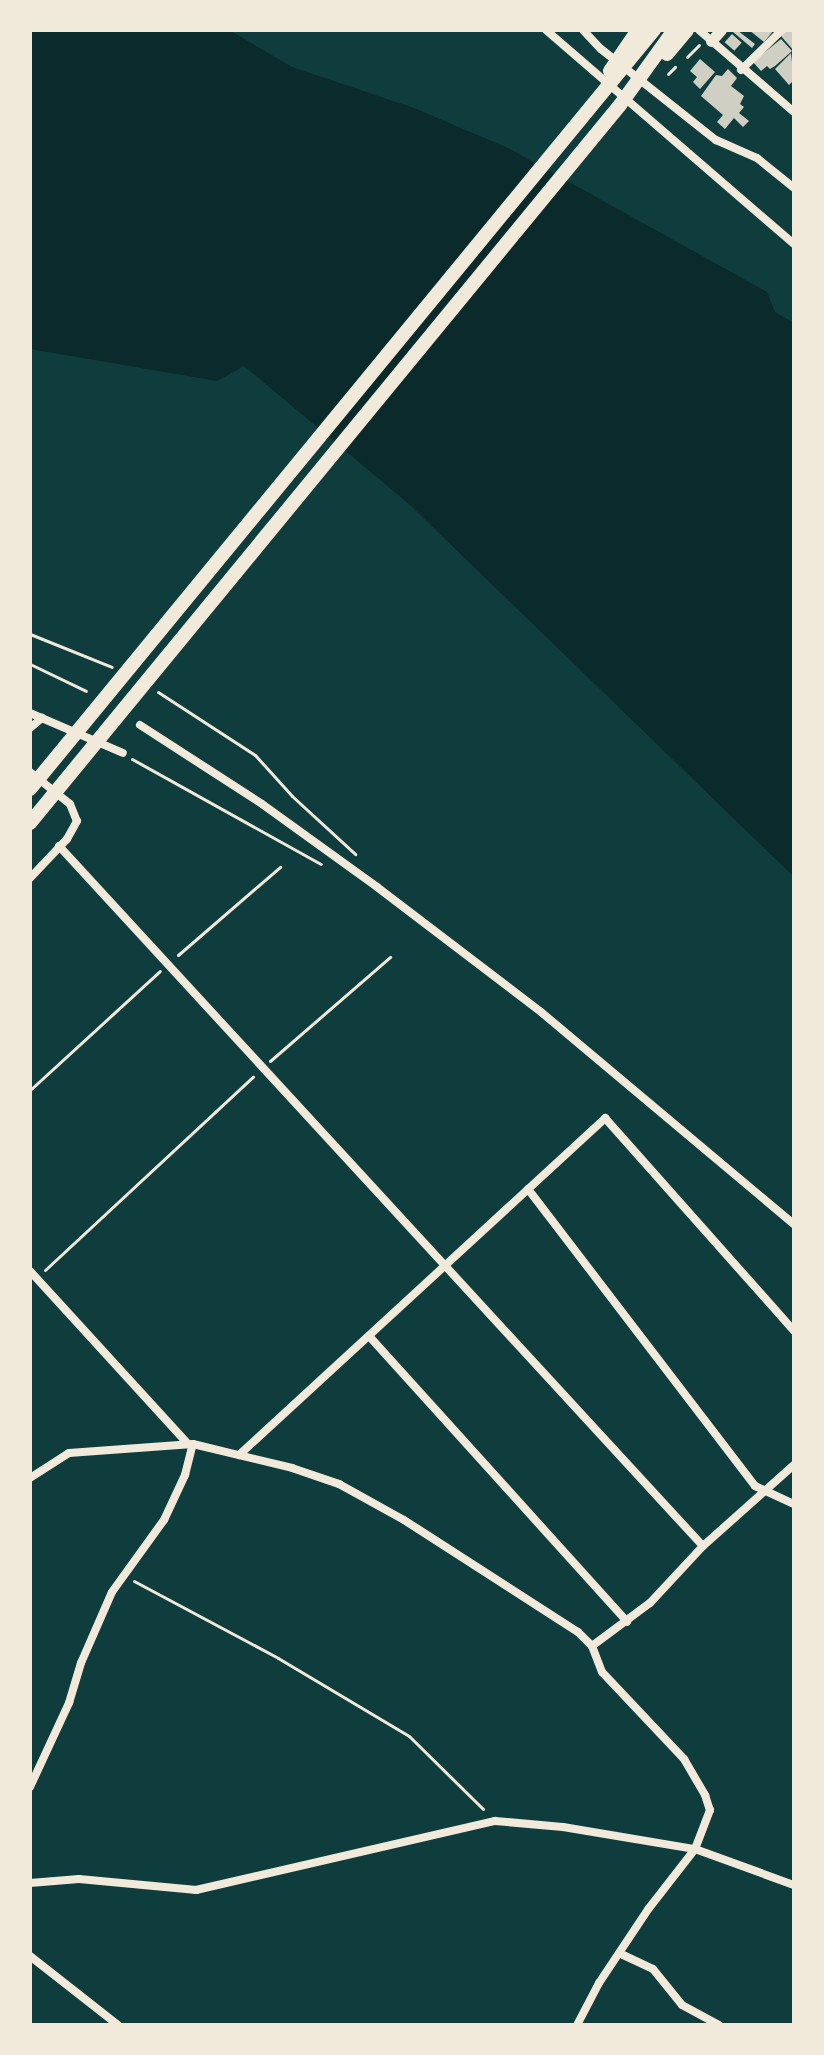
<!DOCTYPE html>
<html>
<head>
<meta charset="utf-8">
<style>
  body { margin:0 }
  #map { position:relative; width:824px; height:2055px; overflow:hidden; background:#0f3d3e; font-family:"Fira Sans Condensed",sans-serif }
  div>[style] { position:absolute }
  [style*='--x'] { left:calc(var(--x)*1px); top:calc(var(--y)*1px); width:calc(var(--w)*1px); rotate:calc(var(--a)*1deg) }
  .water>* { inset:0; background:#0a2a2b }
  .building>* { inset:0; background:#cfcfc3; transform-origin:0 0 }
  .path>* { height:3px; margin:-1.5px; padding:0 1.5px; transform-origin:1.5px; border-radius:1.5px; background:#f1e9da }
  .minor>* { height:8px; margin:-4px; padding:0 4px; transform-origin:4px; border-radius:4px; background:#f1e9da }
  .tertiary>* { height:11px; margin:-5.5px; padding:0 5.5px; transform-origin:5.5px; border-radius:5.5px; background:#f1e9da }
  .trunk>* { height:14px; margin:-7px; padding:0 7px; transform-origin:7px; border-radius:7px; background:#f1e9da }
  span { translate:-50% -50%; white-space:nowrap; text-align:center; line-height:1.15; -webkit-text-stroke:6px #f1e9da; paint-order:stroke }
  .frame { position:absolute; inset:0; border:32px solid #f1e9da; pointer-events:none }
</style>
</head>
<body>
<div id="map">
  <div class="water">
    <div style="clip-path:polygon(30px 30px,229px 30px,292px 67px,414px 108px,508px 148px,767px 292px,775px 312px,794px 323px,794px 877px,410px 505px,244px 366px,217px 381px,30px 349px)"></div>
  </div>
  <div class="building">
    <div style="clip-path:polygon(737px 30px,755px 44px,752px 48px,733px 32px)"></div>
    <div style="clip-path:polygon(749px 30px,774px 30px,764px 42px)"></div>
    <div style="clip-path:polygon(783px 30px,794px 30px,794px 51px,781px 36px)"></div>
    <div style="left:732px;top:34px;width:13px;height:11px;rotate:42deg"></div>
    <div style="clip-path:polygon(781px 39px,792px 51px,775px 66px,770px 69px,767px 66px,761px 71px,753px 62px)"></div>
    <div style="clip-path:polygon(791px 53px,794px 80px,789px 85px,775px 69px)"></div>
    <div style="clip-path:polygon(700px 59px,715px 72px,700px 89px,693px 82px,697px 77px,690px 71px)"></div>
    <div style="clip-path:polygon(728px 69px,737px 78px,731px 86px,744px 96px,740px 104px,744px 107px,739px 113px,749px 121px,743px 127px,734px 118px,725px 129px,717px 122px,723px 115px,701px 96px,716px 75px,722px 76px)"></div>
  </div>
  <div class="path">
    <div style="--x:687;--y:57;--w:17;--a:-45"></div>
    <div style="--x:668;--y:74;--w:10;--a:-45"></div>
    <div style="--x:30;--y:634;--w:88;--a:21.9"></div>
    <div style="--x:30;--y:664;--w:62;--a:25.7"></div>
    <div style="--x:158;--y:692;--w:116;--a:33"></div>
    <div style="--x:255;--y:755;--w:55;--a:47.9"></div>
    <div style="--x:292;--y:796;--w:86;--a:42.6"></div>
    <div style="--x:132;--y:759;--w:216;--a:29.1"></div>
    <div style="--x:178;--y:955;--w:135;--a:-40.8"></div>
    <div style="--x:270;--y:1061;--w:159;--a:-40.9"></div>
    <div style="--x:30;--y:1090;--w:176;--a:-42.5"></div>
    <div style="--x:45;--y:1270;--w:284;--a:-42.9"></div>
    <div style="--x:134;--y:1581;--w:163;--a:28.1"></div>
    <div style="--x:278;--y:1658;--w:152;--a:30.8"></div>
    <div style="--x:409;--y:1736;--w:104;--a:44.6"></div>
  </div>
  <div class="minor">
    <div style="--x:546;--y:30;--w:328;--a:40.8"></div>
    <div style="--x:583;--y:30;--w:26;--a:47"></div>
    <div style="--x:601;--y:49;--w:147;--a:38.4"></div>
    <div style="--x:716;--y:140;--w:45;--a:23.7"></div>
    <div style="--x:757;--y:158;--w:48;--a:39"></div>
    <div style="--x:699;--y:30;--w:125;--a:40.8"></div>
    <div style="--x:741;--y:70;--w:57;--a:-44.3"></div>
    <div style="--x:30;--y:713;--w:101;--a:23.3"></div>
    <div style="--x:140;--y:725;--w:145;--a:32.9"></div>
    <div style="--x:262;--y:804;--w:142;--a:35.8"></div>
    <div style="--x:377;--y:887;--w:206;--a:37.3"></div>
    <div style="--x:541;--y:1012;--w:330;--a:40"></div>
    <div style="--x:30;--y:728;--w:16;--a:-40"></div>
    <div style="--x:30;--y:772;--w:51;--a:38.7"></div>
    <div style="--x:70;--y:804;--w:18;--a:68"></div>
    <div style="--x:77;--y:821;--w:21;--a:119"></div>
    <div style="--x:67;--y:839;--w:54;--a:133.5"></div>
    <div style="--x:59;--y:846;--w:951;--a:47.39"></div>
    <div style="--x:528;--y:1189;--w:374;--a:52.6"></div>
    <div style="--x:755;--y:1486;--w:43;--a:24.8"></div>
    <div style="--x:30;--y:1271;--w:234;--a:47.6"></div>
    <div style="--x:369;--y:1336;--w:385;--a:47.9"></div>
    <div style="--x:239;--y:1455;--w:498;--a:-42.6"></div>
    <div style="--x:605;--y:1118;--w:285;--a:48.4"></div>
    <div style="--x:30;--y:1478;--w:46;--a:-32.7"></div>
    <div style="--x:69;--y:1453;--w:124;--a:-4.2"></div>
    <div style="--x:193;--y:1444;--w:102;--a:13.6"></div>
    <div style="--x:292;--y:1468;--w:50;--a:18.8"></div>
    <div style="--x:339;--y:1484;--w:74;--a:29"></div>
    <div style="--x:404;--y:1520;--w:207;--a:32.8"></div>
    <div style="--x:578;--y:1632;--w:20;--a:45"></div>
    <div style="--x:592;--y:1646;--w:28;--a:69"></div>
    <div style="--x:602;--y:1672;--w:120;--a:46.7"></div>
    <div style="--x:684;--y:1759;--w:42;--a:59.7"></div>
    <div style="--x:705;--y:1795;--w:16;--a:72"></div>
    <div style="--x:710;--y:1810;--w:42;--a:111"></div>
    <div style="--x:695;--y:1849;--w:75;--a:127.9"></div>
    <div style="--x:649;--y:1908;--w:90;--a:123.7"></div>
    <div style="--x:599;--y:1983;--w:47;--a:117.6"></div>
    <div style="--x:592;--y:1646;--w:72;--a:-36.6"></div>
    <div style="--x:650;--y:1603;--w:78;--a:-47.1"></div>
    <div style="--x:703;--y:1546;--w:122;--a:-41.7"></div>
    <div style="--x:30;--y:1787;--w:93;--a:-65.1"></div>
    <div style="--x:69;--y:1703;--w:42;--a:-73.3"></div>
    <div style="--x:81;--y:1663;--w:77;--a:-66.4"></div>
    <div style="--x:112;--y:1592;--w:89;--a:-54.2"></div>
    <div style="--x:164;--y:1520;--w:50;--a:-65"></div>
    <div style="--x:185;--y:1475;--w:32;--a:-76"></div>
    <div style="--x:30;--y:1883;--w:49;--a:-4.7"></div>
    <div style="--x:79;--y:1879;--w:118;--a:5.4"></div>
    <div style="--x:196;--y:1890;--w:307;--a:-13"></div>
    <div style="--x:495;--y:1821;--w:68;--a:5"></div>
    <div style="--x:563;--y:1827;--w:134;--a:9.5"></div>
    <div style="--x:695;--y:1849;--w:105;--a:20"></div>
    <div style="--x:621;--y:1954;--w:35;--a:25"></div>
    <div style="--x:653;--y:1969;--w:46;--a:51.1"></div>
    <div style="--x:682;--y:2005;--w:42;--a:28.4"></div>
    <div style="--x:30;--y:1956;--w:112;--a:38.1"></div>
  </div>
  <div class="tertiary">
    <div style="--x:711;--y:41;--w:15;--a:-48"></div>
  </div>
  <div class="trunk">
    <div style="--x:667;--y:54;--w:31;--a:-50"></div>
    <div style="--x:610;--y:71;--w:50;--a:-55.7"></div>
    <div style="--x:30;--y:789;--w:983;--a:-50.58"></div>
    <div style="--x:30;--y:823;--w:929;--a:-50.59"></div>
    <div style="--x:620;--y:105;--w:92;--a:-54.2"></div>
  </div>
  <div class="frame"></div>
</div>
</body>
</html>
